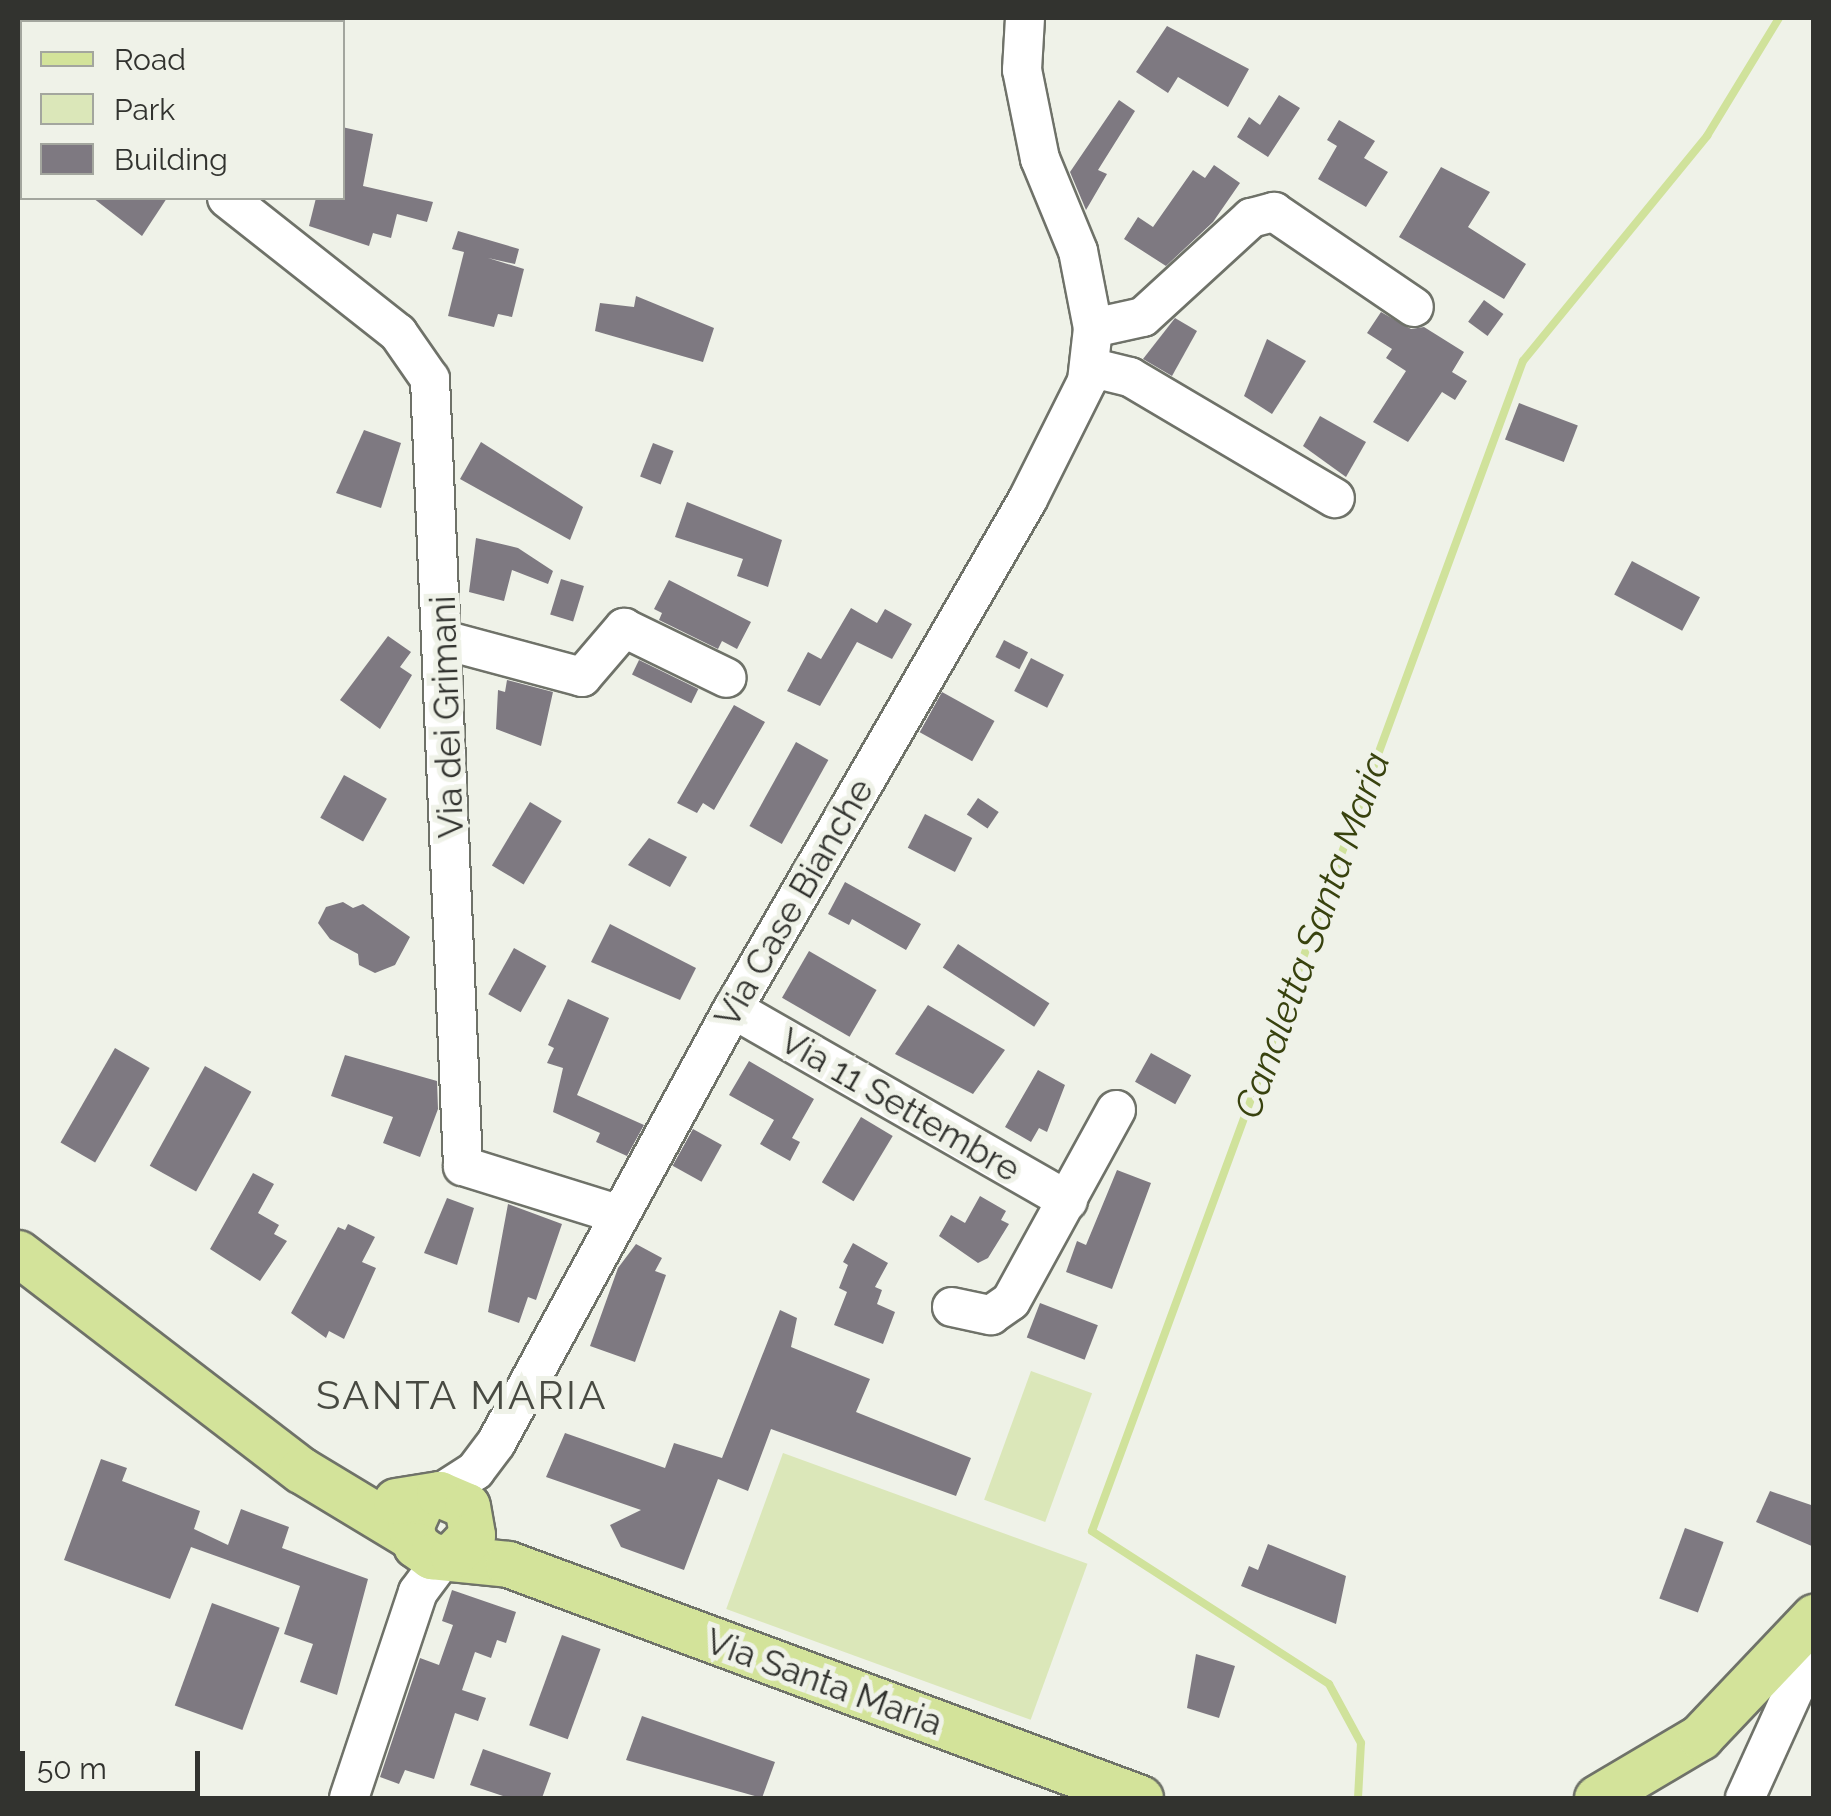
<!DOCTYPE html>
<html>
<head>
<meta charset="utf-8">
<style>
  body { margin:0 }
  #map { position:relative; width:1831px; height:1816px; overflow:hidden; background:#eff2e8; font-family:Raleway,sans-serif }
  div>[style] { position:absolute }
  [style*='--x'] { left:calc(var(--x)*1px); top:calc(var(--y)*1px); width:calc(var(--w)*1px); rotate:calc(var(--a)*1deg) }
  .green>* { inset:0; background:#dbe7b9; transform-origin:0 0 }
  .stream>* { height:8px; margin:-4px; padding:0 4px; transform-origin:4px; border-radius:4px; background:#d0e29b }
  .building>* { inset:0; background:#7e7981; transform-origin:0 0 }
  .roads { filter:drop-shadow(2px 0 #6f7269) drop-shadow(-2px 0 #6f7269) drop-shadow(0 2px #6f7269) drop-shadow(0 -2px #6f7269) }
  .minor>* { height:38px; margin:-19px; padding:0 19px; transform-origin:19px; border-radius:19px; background:#fff }
  .major>* { height:45px; margin:-22.5px; padding:0 22.5px; transform-origin:22.5px; border-radius:22.5px; background:#d3e39a }
  span { translate:-50% -50%; white-space:nowrap; text-align:center; line-height:1.15; -webkit-text-stroke:10px #eff2e8; paint-order:stroke }
  .street-label { font-size:35px; color:#32332f }
  .water-label { font-size:38px; color:#38420e; font-style:italic }
  .quarter-label { font-size:40px; color:#484a42; letter-spacing:2.5px }
  .frame { position:absolute; inset:0; border:20px solid #32332f; pointer-events:none }
  .legend { position:absolute; left:20px; top:20px; width:325px; height:180px; box-sizing:border-box; background:#eff2e8; border:2px solid #a3a69e; margin:0; padding:12px 18px; list-style:none; font-size:30px; color:#32332f }
  .legend li { display:flex; align-items:center; gap:20px; height:50px }
  .legend b { width:50px; border:2px solid #a3a69e }
  .scale { position:absolute; left:20px; top:1751px; width:180px; height:45px; box-sizing:border-box; border:5px solid #32332f; border-top:0; padding-left:12px; font-size:30px; line-height:35px; white-space:nowrap; color:#32332f; -webkit-text-stroke:8px #eff2e8; paint-order:stroke }
</style>
</head>
<body>
<div id="map">
  <div class="green">
    <div style="left:1031px;top:1371px;width:65px;height:137px;rotate:20deg"></div>
    <div style="left:783px;top:1453px;width:324px;height:166px;rotate:20deg"></div>
  </div>
  <div class="stream">
    <div style="--x:1358;--y:1798;--w:55;--a:-86.9"></div>
    <div style="--x:1361;--y:1743;--w:67;--a:-118.5"></div>
    <div style="--x:1329;--y:1684;--w:282;--a:-147.2"></div>
    <div style="--x:1092;--y:1531;--w:1247;--a:-69.78"></div>
    <div style="--x:1523;--y:361;--w:291;--a:-50.7"></div>
    <div style="--x:1707;--y:136;--w:138;--a:-58.6"></div>
  </div>
  <div class="building">
    <div style="clip-path:polygon(1167px 26px,1249px 69px,1228px 107px,1178px 77px,1168px 93px,1136px 72px)"></div>
    <div style="clip-path:polygon(1279px 95px,1300px 108px,1268px 157px,1237px 137px,1249px 117px,1260px 125px)"></div>
    <div style="clip-path:polygon(1119px 100px,1135px 111px,1098px 170px,1107px 174px,1086px 210px,1070px 172px)"></div>
    <div style="clip-path:polygon(1339px 120px,1375px 141px,1364px 158px,1388px 172px,1366px 207px,1318px 179px,1337px 146px,1327px 140px)"></div>
    <div style="clip-path:polygon(342px 127px,373px 134px,363px 186px,433px 202px,427px 222px,397px 214px,391px 238px,373px 233px,369px 246px,309px 226px,316px 198px,342px 198px)"></div>
    <div style="clip-path:polygon(1214px 165px,1240px 183px,1213px 222px,1166px 266px,1124px 239px,1138px 217px,1153px 227px,1193px 170px,1205px 178px)"></div>
    <div style="clip-path:polygon(1441px 167px,1490px 192px,1468px 227px,1526px 264px,1504px 299px,1399px 237px)"></div>
    <div style="clip-path:polygon(93px 198px,167px 198px,142px 236px)"></div>
    <div style="clip-path:polygon(458px 231px,519px 249px,515px 264px,488px 258px,524px 269px,512px 317px,498px 314px,494px 327px,448px 316px,464px 252px,452px 249px)"></div>
    <div style="clip-path:polygon(636px 296px,714px 328px,703px 362px,595px 331px,600px 303px,634px 307px)"></div>
    <div style="left:1484px;top:300px;width:24px;height:27px;rotate:36deg"></div>
    <div style="clip-path:polygon(1381px 312px,1411px 329px,1424px 327px,1464px 352px,1452px 372px,1467px 381px,1455px 400px,1442px 392px,1408px 442px,1373px 422px,1406px 371px,1386px 358px,1392px 349px,1367px 333px)"></div>
    <div style="clip-path:polygon(1175px 318px,1197px 331px,1172px 376px,1143px 359px)"></div>
    <div style="clip-path:polygon(1267px 339px,1306px 361px,1272px 414px,1244px 396px)"></div>
    <div style="left:1519px;top:403px;width:63px;height:39px;rotate:21deg"></div>
    <div style="clip-path:polygon(1320px 416px,1366px 442px,1346px 477px,1303px 446px)"></div>
    <div style="clip-path:polygon(364px 430px,401px 443px,381px 508px,336px 493px)"></div>
    <div style="clip-path:polygon(481px 442px,583px 507px,570px 540px,460px 479px)"></div>
    <div style="left:653px;top:443px;width:22px;height:36px;rotate:21deg"></div>
    <div style="clip-path:polygon(687px 502px,782px 540px,768px 587px,737px 576px,743px 559px,675px 537px)"></div>
    <div style="clip-path:polygon(476px 538px,518px 548px,553px 571px,548px 584px,512px 570px,504px 601px,469px 592px)"></div>
    <div style="left:1632px;top:561px;width:77px;height:38px;rotate:28deg"></div>
    <div style="left:561px;top:579px;width:24px;height:37px;rotate:17deg"></div>
    <div style="clip-path:polygon(669px 580px,751px 622px,737px 649px,722px 641px,718px 649px,659px 620px,662px 613px,654px 609px)"></div>
    <div style="clip-path:polygon(851px 608px,877px 623px,885px 609px,912px 624px,892px 659px,857px 642px,820px 706px,787px 691px,808px 652px,821px 659px)"></div>
    <div style="clip-path:polygon(388px 636px,411px 652px,400px 667px,412px 675px,380px 729px,340px 700px)"></div>
    <div style="left:1004px;top:640px;width:27px;height:19px;rotate:27deg"></div>
    <div style="left:1031px;top:658px;width:37px;height:37px;rotate:27deg"></div>
    <div style="left:639px;top:660px;width:66px;height:16px;rotate:26deg"></div>
    <div style="clip-path:polygon(507px 680px,553px 692px,541px 746px,496px 729px,498px 690px,505px 692px)"></div>
    <div style="left:942px;top:692px;width:60px;height:46px;rotate:29deg"></div>
    <div style="clip-path:polygon(734px 705px,765px 722px,714px 810px,703px 803px,697px 813px,677px 803px)"></div>
    <div style="left:796px;top:742px;width:37px;height:96px;rotate:29deg"></div>
    <div style="left:344px;top:775px;width:49px;height:49px;rotate:29deg"></div>
    <div style="left:978px;top:798px;width:25px;height:20px;rotate:34deg"></div>
    <div style="left:530px;top:802px;width:37px;height:74px;rotate:31deg"></div>
    <div style="left:925px;top:814px;width:53px;height:38px;rotate:27deg"></div>
    <div style="clip-path:polygon(649px 838px,687px 857px,670px 887px,628px 865px)"></div>
    <div style="clip-path:polygon(845px 882px,921px 924px,906px 950px,852px 919px,849px 925px,828px 914px)"></div>
    <div style="clip-path:polygon(343px 902px,353px 908px,363px 904px,410px 937px,395px 965px,375px 973px,359px 965px,358px 954px,330px 939px,318px 923px,326px 907px)"></div>
    <div style="clip-path:polygon(610px 924px,696px 968px,680px 1000px,591px 962px)"></div>
    <div style="left:958px;top:944px;width:109px;height:28px;rotate:33deg"></div>
    <div style="left:514px;top:948px;width:37px;height:53px;rotate:29deg"></div>
    <div style="left:809px;top:951px;width:78px;height:54px;rotate:30deg"></div>
    <div style="clip-path:polygon(568px 999px,609px 1018px,577px 1095px,644px 1125px,627px 1156px,596px 1142px,600px 1133px,553px 1112px,563px 1068px,547px 1063px,554px 1048px,548px 1045px)"></div>
    <div style="clip-path:polygon(928px 1005px,1005px 1050px,973px 1094px,895px 1054px)"></div>
    <div style="left:115px;top:1048px;width:40px;height:109px;rotate:30deg"></div>
    <div style="left:1151px;top:1053px;width:46px;height:33px;rotate:29deg"></div>
    <div style="clip-path:polygon(345px 1055px,437px 1081px,438px 1109px,420px 1157px,383px 1143px,393px 1117px,331px 1096px)"></div>
    <div style="clip-path:polygon(749px 1061px,814px 1099px,792px 1138px,800px 1142px,790px 1161px,760px 1144px,774px 1120px,729px 1095px)"></div>
    <div style="left:205px;top:1066px;width:53px;height:114px;rotate:29deg"></div>
    <div style="clip-path:polygon(1038px 1070px,1065px 1085px,1047px 1132px,1039px 1128px,1031px 1142px,1005px 1127px)"></div>
    <div style="left:861px;top:1117px;width:37px;height:76px;rotate:31deg"></div>
    <div style="left:693px;top:1129px;width:33px;height:42px;rotate:29deg"></div>
    <div style="clip-path:polygon(1117px 1170px,1151px 1183px,1112px 1289px,1066px 1272px,1077px 1241px,1086px 1245px)"></div>
    <div style="clip-path:polygon(253px 1173px,274px 1184px,258px 1213px,279px 1225px,274px 1234px,287px 1241px,260px 1281px,210px 1249px)"></div>
    <div style="clip-path:polygon(980px 1196px,1006px 1211px,1001px 1220px,1009px 1224px,988px 1258px,978px 1263px,939px 1236px,951px 1215px,965px 1223px)"></div>
    <div style="clip-path:polygon(447px 1198px,474px 1208px,457px 1265px,424px 1253px)"></div>
    <div style="clip-path:polygon(508px 1204px,562px 1224px,536px 1300px,528px 1297px,519px 1323px,488px 1312px)"></div>
    <div style="clip-path:polygon(348px 1224px,375px 1237px,362px 1262px,376px 1268px,344px 1339px,329px 1331px,326px 1338px,291px 1313px,338px 1227px,345px 1230px)"></div>
    <div style="clip-path:polygon(853px 1243px,888px 1263px,875px 1287px,882px 1290px,877px 1304px,895px 1312px,883px 1344px,834px 1325px,847px 1292px,839px 1288px,848px 1265px,843px 1262px)"></div>
    <div style="clip-path:polygon(636px 1244px,662px 1258px,655px 1271px,666px 1275px,635px 1362px,590px 1346px,618px 1268px)"></div>
    <div style="left:1040px;top:1303px;width:62px;height:37px;rotate:21deg"></div>
    <div style="clip-path:polygon(780px 1310px,797px 1318px,791px 1347px,870px 1379px,856px 1412px,971px 1458px,956px 1496px,771px 1429px,748px 1491px,718px 1479px,684px 1570px,621px 1547px,610px 1525px,641px 1510px,546px 1477px,565px 1433px,665px 1468px,674px 1443px,722px 1458px)"></div>
    <div style="clip-path:polygon(101px 1459px,127px 1468px,122px 1481px,200px 1511px,194px 1529px,228px 1545px,241px 1509px,289px 1527px,282px 1548px,368px 1579px,337px 1695px,300px 1682px,313px 1644px,284px 1634px,300px 1586px,191px 1547px,170px 1599px,64px 1560px)"></div>
    <div style="clip-path:polygon(1770px 1491px,1814px 1506px,1814px 1547px,1756px 1522px)"></div>
    <div style="left:1685px;top:1528px;width:41px;height:75px;rotate:20deg"></div>
    <div style="clip-path:polygon(1268px 1544px,1346px 1576px,1336px 1624px,1241px 1586px,1249px 1566px,1258px 1570px)"></div>
    <div style="clip-path:polygon(452px 1590px,516px 1612px,506px 1643px,497px 1640px,491px 1658px,475px 1652px,462px 1690px,486px 1698px,478px 1721px,455px 1713px,434px 1779px,405px 1770px,399px 1784px,380px 1777px,420px 1658px,439px 1665px,453px 1625px,442px 1621px)"></div>
    <div style="left:212px;top:1603px;width:72px;height:109px;rotate:20deg"></div>
    <div style="left:562px;top:1635px;width:41px;height:96px;rotate:20deg"></div>
    <div style="clip-path:polygon(1196px 1654px,1235px 1666px,1219px 1718px,1187px 1708px)"></div>
    <div style="clip-path:polygon(642px 1716px,775px 1762px,762px 1798px,626px 1760px)"></div>
    <div style="clip-path:polygon(483px 1749px,551px 1773px,542px 1798px,509px 1798px,470px 1785px)"></div>
  </div>
  <div class="roads">
    <div class="minor">
      <div style="--x:18;--y:28;--w:6;--a:51"></div>
      <div style="--x:227;--y:198;--w:218;--a:38.3"></div>
      <div style="--x:398;--y:333;--w:56;--a:55.2"></div>
      <div style="--x:430;--y:379;--w:788;--a:87.6"></div>
      <div style="--x:463;--y:1166;--w:164;--a:17.3"></div>
      <div style="--x:1093;--y:328;--w:51;--a:-12.4"></div>
      <div style="--x:1143;--y:317;--w:147;--a:-42.5"></div>
      <div style="--x:1251;--y:218;--w:24;--a:-15"></div>
      <div style="--x:1274;--y:212;--w:169;--a:34.2"></div>
      <div style="--x:1089;--y:367;--w:42;--a:13.7"></div>
      <div style="--x:1130;--y:377;--w:238;--a:30.6"></div>
      <div style="--x:444;--y:640;--w:143;--a:15"></div>
      <div style="--x:582;--y:677;--w:65;--a:-49.4"></div>
      <div style="--x:624;--y:628;--w:114;--a:25.9"></div>
      <div style="--x:733;--y:1009;--w:386;--a:29.8"></div>
      <div style="--x:952;--y:1307;--w:40;--a:12"></div>
      <div style="--x:991;--y:1315;--w:24;--a:-35"></div>
      <div style="--x:1011;--y:1301;--w:218;--a:-61.2"></div>
      <div style="--x:439;--y:1494;--w:43;--a:-32.6"></div>
      <div style="--x:475;--y:1471;--w:35;--a:-53"></div>
      <div style="--x:496;--y:1443;--w:494;--a:-61.4"></div>
      <div style="--x:733;--y:1009;--w:589;--a:-59.95"></div>
      <div style="--x:1028;--y:499;--w:132;--a:-63.4"></div>
      <div style="--x:1087;--y:381;--w:53;--a:-83.5"></div>
      <div style="--x:1093;--y:328;--w:78;--a:-101"></div>
      <div style="--x:1078;--y:251;--w:100;--a:-112.4"></div>
      <div style="--x:1040;--y:159;--w:91;--a:-101.4"></div>
      <div style="--x:1022;--y:70;--w:52;--a:-86.7"></div>
      <div style="--x:349;--y:1798;--w:217;--a:-71.5"></div>
      <div style="--x:418;--y:1592;--w:44;--a:-53.4"></div>
      <div style="--x:1745;--y:1798;--w:167;--a:-65.6"></div>
    </div>
    <div class="major">
      <div style="--x:18;--y:1253;--w:357;--a:37.5"></div>
      <div style="--x:301;--y:1470;--w:130;--a:31.1"></div>
      <div style="--x:422;--y:1500;--w:30;--a:114"></div>
      <div style="--x:410;--y:1527;--w:19;--a:72"></div>
      <div style="--x:416;--y:1545;--w:19;--a:36"></div>
      <div style="--x:431;--y:1556;--w:77;--a:5.9"></div>
      <div style="--x:508;--y:1564;--w:674;--a:20.32"></div>
      <div style="--x:396;--y:1501;--w:44;--a:-9.2"></div>
      <div style="--x:439;--y:1494;--w:30;--a:23"></div>
      <div style="--x:467;--y:1506;--w:29;--a:80"></div>
      <div style="--x:472;--y:1535;--w:28;--a:134"></div>
      <div style="--x:1597;--y:1798;--w:120;--a:-30.6"></div>
      <div style="--x:1700;--y:1737;--w:166;--a:-46.5"></div>
    </div>
  </div>
  <div class="street-label">
    <span style="left:447px;top:717px;rotate:-92deg">Via dei Grimani</span>
    <span style="left:794px;top:903px;rotate:-60deg">Via Case Bianche</span>
    <span style="left:900px;top:1105px;rotate:30deg">Via 11 Settembre</span>
    <span style="left:824px;top:1682px;rotate:20deg">Via Santa Maria</span>
  </div>
  <div class="water-label">
    <span style="left:1312px;top:935px;rotate:-70deg">Canaletta Santa Maria</span>
  </div>
  <div class="quarter-label">
    <span style="left:462px;top:1395px">SANTA MARIA</span>
  </div>
  <div class="frame"></div>
  <ul class="legend">
  <li><b style="height:12px;background:#d3e39a"></b>Road</li>
  <li><b style="height:28px;background:#dbe7b9"></b>Park</li>
  <li><b style="height:28px;background:#7e7981"></b>Building</li>
  </ul>
  <div class="scale">50 m</div>
</div>
</body>
</html>
